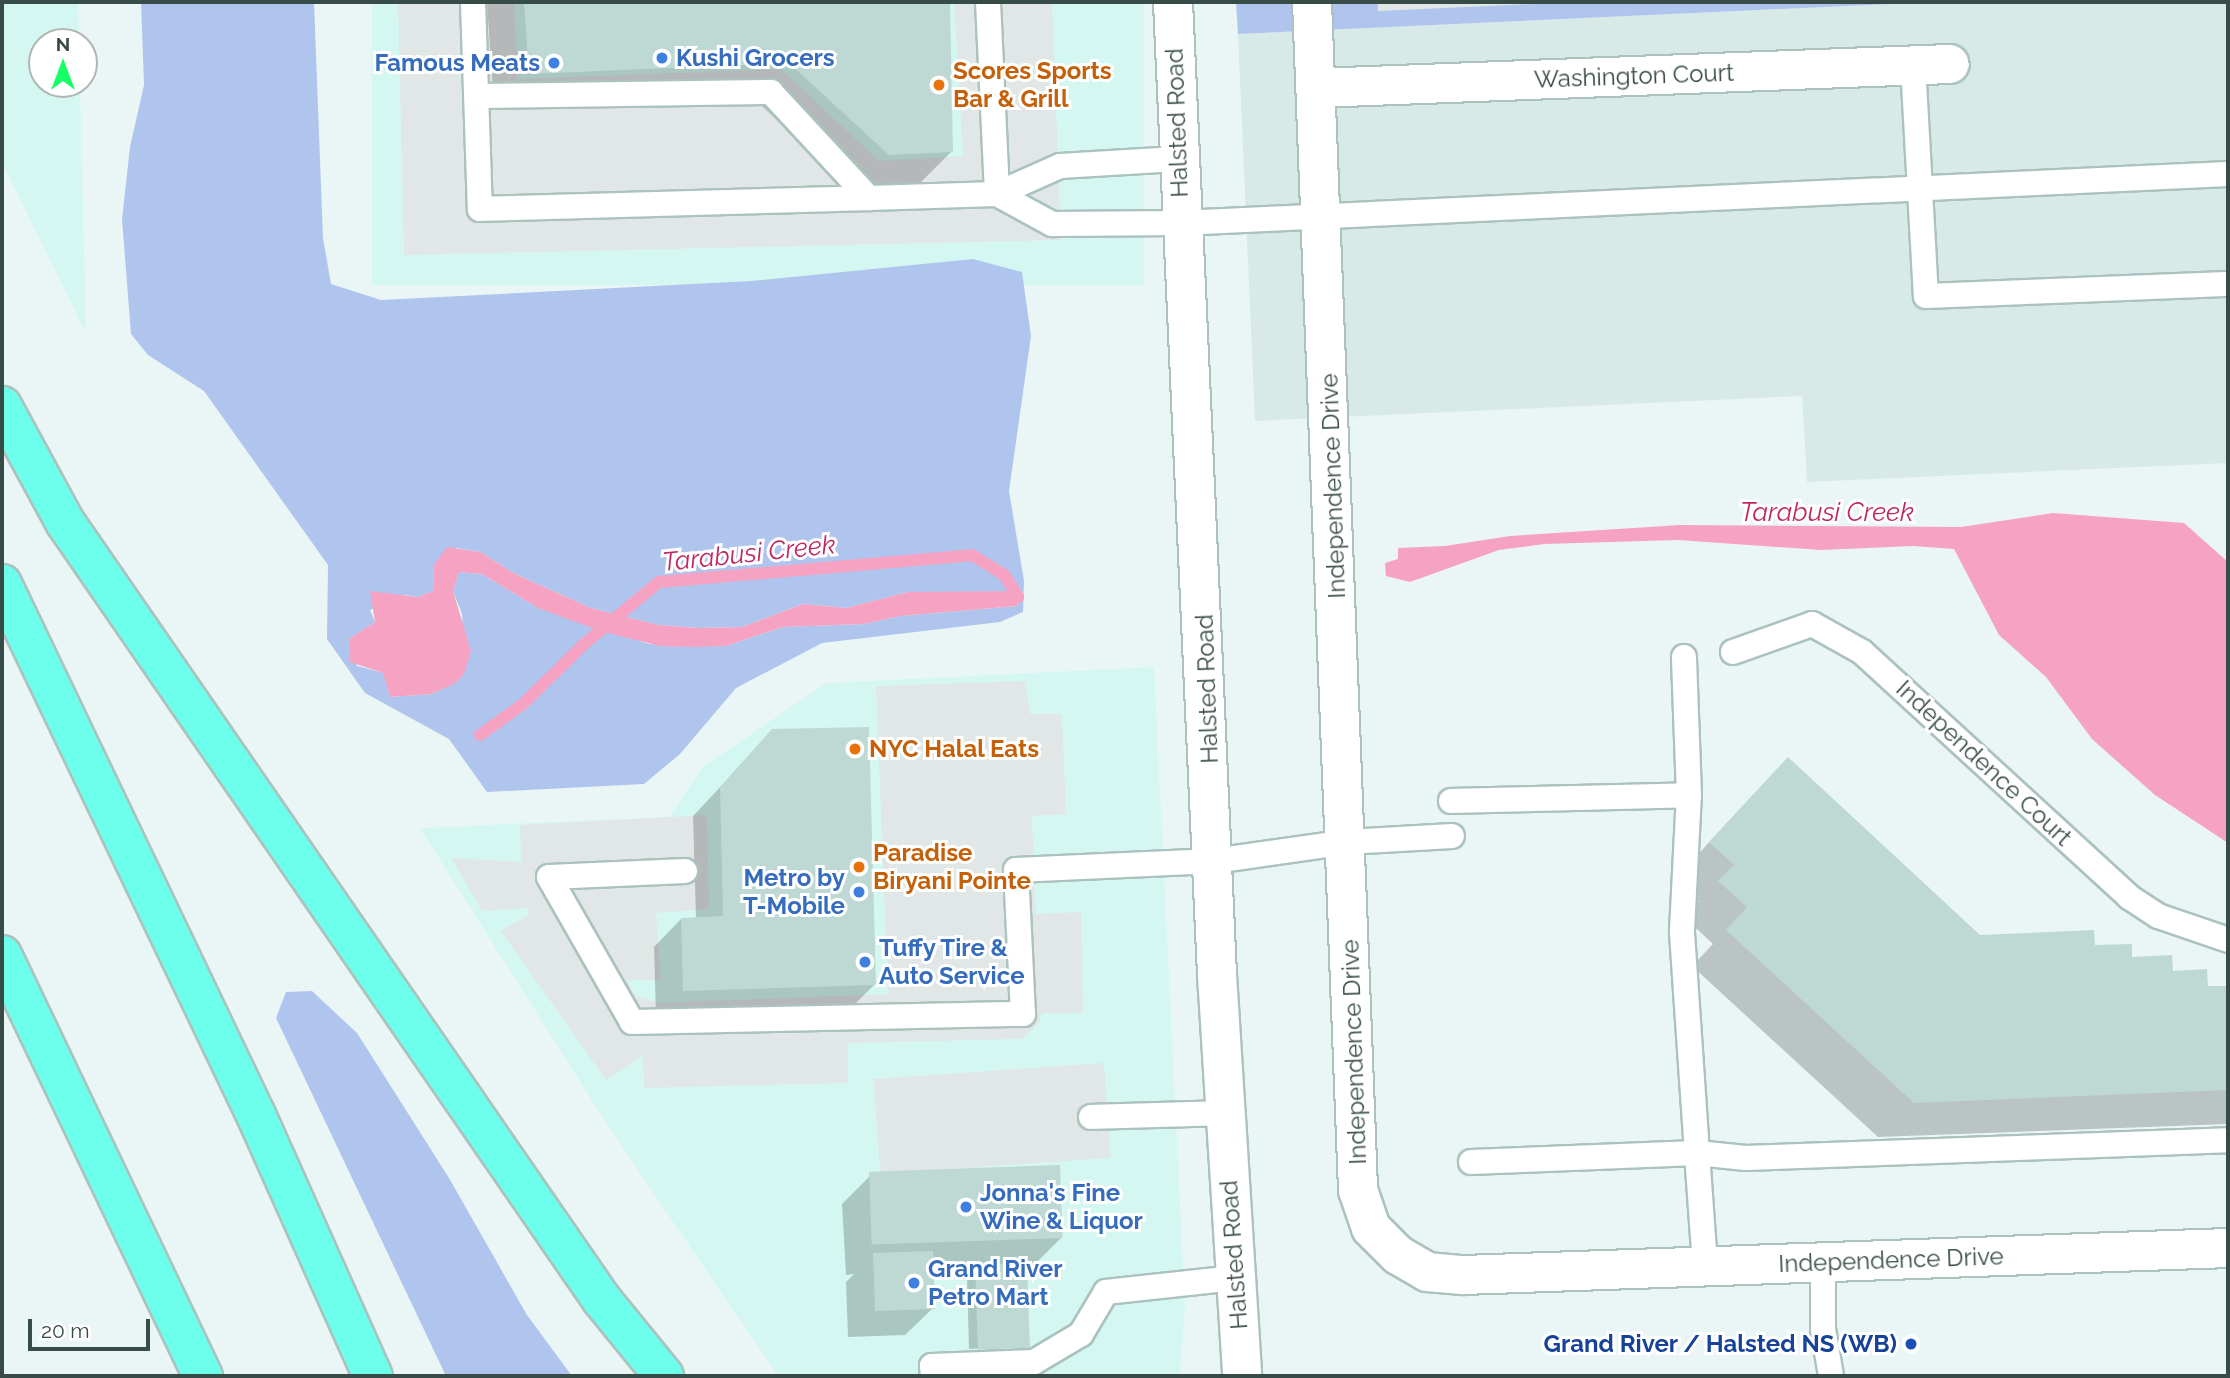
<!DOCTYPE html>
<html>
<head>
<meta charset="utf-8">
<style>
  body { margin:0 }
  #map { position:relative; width:2230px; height:1378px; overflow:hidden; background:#eaf6f5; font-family:Raleway,sans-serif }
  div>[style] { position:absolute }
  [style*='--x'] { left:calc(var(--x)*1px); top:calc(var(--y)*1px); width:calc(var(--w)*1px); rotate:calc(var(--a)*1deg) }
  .residential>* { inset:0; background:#d7eae8 }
  .commercial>* { inset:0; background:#d4f8f1; transform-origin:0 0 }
  .green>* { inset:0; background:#b0c5ed }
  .parking>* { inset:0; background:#e1e7e6; transform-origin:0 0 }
  .water>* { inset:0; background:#f6a3c3 }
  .shadow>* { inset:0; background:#0003 }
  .stream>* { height:12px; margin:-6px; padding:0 6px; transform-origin:6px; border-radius:6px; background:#f6a3c3 }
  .building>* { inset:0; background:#bed9d4; transform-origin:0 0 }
  .roads { filter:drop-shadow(2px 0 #abc2bf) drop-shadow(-2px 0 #abc2bf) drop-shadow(0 2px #abc2bf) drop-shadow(0 -2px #abc2bf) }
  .service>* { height:24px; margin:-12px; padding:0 12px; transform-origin:12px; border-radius:12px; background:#fff }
  .minor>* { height:38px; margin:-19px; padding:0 19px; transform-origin:19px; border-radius:19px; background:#fff }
  .tertiary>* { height:38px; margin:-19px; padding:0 19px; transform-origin:19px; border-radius:19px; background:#fff }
  .motorway>* { height:38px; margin:-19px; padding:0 19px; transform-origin:19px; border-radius:19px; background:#6cffec }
  .dots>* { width:19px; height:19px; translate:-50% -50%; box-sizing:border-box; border:4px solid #fff; border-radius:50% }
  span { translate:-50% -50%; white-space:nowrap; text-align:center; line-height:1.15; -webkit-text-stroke:6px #fff; paint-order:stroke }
  .shop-label { font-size:24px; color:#366cbe; font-weight:700 }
  .left { translate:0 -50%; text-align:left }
  .right { translate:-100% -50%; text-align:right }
  .food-label { font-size:24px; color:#c56008; font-weight:700 }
  .street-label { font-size:24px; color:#374b47 }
  .transit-label { font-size:24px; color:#164399; font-weight:700 }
  .water-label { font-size:26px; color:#c0275f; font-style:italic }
  .frame { position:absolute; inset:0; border:4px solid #374b47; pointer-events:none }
  .north { position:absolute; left:28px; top:28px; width:70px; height:70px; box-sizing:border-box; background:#fff; border:2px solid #afb7b5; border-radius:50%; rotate:0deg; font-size:19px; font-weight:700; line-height:28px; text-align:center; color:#374b47 }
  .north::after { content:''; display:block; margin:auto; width:24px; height:32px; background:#18ff6a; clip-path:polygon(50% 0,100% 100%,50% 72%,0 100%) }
  .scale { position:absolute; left:28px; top:1319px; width:122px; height:32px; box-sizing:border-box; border:4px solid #374b47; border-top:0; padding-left:9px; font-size:21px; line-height:24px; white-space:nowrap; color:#374b47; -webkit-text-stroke:5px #fff; paint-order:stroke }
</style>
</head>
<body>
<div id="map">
  <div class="residential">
    <div style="clip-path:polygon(1933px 2px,2228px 2px,2228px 463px,1807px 482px,1802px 396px,1255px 421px,1238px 34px)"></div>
  </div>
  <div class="commercial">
    <div style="clip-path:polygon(2px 2px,78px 2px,79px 42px,42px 42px,42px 84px,80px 84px,86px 333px,2px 163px)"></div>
    <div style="left:372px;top:2px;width:772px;height:283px"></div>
    <div style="clip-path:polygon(1154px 667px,1185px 1309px,1180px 1370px,1177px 1376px,778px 1376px,608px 1126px,420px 828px,669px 817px,703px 767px,826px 683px)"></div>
  </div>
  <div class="green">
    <div style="clip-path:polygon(evenodd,141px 2px,314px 2px,323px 238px,331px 284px,381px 300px,751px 281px,973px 259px,1022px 272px,1031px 336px,1009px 491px,1024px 581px,1023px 612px,1000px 622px,822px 643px,736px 688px,680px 754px,644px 784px,487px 792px,449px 739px,365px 693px,327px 639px,328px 565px,204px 391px,148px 355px,131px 334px,122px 219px,130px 147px,144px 85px,141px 2px,456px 548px,480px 552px,515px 574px,591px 608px,658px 625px,698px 628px,742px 627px,803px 604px,846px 608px,908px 592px,1019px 592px,1017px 606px,900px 616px,864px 624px,783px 627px,726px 646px,649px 644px,538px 608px,482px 574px,459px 572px,453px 591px,462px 614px,464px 674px,453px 684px,431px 694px,390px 697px,384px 673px,357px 666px,350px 638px,375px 622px,370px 610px,405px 595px,418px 597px,433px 591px,434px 565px,456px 548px)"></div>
    <div style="clip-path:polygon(1236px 2px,1933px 2px,1238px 34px)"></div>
    <div style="clip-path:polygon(312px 991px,357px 1033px,449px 1178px,527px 1315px,572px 1376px,446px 1376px,276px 1018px,286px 992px)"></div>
  </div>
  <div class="parking">
    <div style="clip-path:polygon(398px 2px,514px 2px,518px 79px,781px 69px,879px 161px,963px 156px,954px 2px,1052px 2px,1061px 240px,404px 255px)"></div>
    <div style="clip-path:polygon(1378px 2px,1577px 2px,1378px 11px)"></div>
    <div style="clip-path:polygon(1025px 681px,1030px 714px,1062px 714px,1066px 814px,1032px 816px,1036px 914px,1081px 912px,1083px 1013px,1042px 1013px,1038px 1024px,1022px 1039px,848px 1043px,848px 1083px,644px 1088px,643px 1056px,606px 1080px,501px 931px,530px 914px,527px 908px,482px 911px,451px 858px,521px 862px,520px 825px,707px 815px,709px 909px,656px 913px,661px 980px,627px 980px,636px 996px,659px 1003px,888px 994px,876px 686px)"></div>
    <div style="left:1104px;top:1063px;width:95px;height:231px;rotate:86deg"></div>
  </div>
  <div class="water">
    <div style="clip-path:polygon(2053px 513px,2184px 523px,2228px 562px,2228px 843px,2155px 795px,2092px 739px,2046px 677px,1999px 635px,1954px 549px,1913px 546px,1821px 550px,1678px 540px,1544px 544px,1499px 550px,1410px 582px,1386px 576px,1385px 563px,1398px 559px,1398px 548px,1445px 546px,1510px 536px,1680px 525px,1961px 527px)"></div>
    <div style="clip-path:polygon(447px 547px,480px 552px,515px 574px,591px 608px,658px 625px,698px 628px,742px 627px,803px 604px,846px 608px,908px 592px,1019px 591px,1017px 606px,900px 616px,864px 624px,783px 627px,726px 646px,694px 647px,660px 646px,600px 631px,538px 608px,482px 574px,459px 572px,453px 591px,471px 651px,464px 674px,454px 684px,431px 694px,390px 697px,383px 673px,350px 662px,350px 638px,375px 622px,370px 591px,418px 597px,433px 591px,434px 565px)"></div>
  </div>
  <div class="shadow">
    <div style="clip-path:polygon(487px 2px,948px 2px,952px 151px,916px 187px,853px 190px,753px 98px,494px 109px)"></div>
    <div style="clip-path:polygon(773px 731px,875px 984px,847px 1012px,656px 1018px,654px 947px,681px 919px,696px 919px,693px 816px)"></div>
    <div style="clip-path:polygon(1753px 795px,1979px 936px,2093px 947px,2206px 988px,2228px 987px,2228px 1124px,1878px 1137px,1692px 966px,1713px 944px,1684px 917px,1699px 901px,1675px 879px)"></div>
    <div style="clip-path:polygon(870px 1176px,1061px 1238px,1034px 1265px,1025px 1266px,1028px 1347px,1019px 1356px,970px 1358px,969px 1352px,1021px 1350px,1021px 1347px,969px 1349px,967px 1276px,974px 1268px,932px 1271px,933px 1308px,905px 1335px,848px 1337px,846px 1282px,854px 1274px,846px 1275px,842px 1204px)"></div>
  </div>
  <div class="stream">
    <div style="--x:480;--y:735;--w:53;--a:-35.8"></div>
    <div style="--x:523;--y:704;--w:86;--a:-44.5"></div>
    <div style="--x:584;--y:644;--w:97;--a:-39.6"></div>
    <div style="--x:659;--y:582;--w:314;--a:-4.9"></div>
    <div style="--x:972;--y:555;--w:39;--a:32"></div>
    <div style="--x:1005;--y:576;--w:25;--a:58"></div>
  </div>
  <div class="building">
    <div style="clip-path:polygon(524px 2px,950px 2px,953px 152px,889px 155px,789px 63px,529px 74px)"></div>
    <div style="clip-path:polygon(869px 727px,876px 985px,683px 991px,681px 918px,723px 916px,720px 787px,772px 729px)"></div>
    <div style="clip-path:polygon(1788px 757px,1980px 935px,2094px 930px,2095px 945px,2132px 944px,2132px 957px,2172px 955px,2173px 971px,2207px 969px,2208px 986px,2228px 986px,2228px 1090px,1914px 1103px,1726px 930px,1747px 907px,1718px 881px,1734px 865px,1709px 842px)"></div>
    <div style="left:1060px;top:1165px;width:73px;height:191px;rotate:88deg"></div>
    <div style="left:933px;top:1251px;width:58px;height:60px;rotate:88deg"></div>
    <div style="left:1027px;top:1263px;width:85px;height:52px;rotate:88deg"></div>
  </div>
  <div class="roads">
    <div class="service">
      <div style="--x:473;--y:2;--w:207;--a:88.1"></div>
      <div style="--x:480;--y:209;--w:389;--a:-1.6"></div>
      <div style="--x:869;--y:198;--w:144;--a:-132.8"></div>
      <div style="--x:771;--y:92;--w:294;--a:179.2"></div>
      <div style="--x:988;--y:2;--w:192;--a:87.3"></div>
      <div style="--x:1913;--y:65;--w:231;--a:86.8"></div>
      <div style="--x:1926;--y:296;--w:302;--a:-2.3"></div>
      <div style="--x:997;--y:194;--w:63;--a:28.6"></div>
      <div style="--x:1052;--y:224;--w:128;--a:-0.4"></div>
      <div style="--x:1180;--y:223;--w:1049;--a:-2.68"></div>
      <div style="--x:869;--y:198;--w:128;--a:-1.8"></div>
      <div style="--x:997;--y:194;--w:69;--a:-24"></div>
      <div style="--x:1060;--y:166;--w:117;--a:-3.4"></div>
      <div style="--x:1733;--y:652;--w:84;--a:-19.5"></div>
      <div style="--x:1812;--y:624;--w:57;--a:29.2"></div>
      <div style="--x:1862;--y:652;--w:362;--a:42.5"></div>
      <div style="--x:2129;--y:897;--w:35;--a:33"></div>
      <div style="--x:2158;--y:916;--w:74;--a:18.9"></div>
      <div style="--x:1451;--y:801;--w:238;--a:-1.4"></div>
      <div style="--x:685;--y:871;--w:136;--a:177.5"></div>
      <div style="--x:549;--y:877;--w:167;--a:60.2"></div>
      <div style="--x:632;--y:1022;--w:391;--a:-1.2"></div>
      <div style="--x:1023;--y:1014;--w:144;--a:-92.8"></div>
      <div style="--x:1016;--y:870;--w:198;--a:-2.6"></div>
      <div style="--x:1214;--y:861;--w:134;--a:-8.1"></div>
      <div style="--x:1347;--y:842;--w:105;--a:-3.3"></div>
      <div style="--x:1091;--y:1117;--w:133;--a:-1.7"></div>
      <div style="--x:1471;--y:1162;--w:226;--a:-2.3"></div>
      <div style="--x:1697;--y:1153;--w:223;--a:-93.9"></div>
      <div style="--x:1682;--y:931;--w:136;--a:-87.1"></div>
      <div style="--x:1689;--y:795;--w:138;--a:-92.1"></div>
      <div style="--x:1823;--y:1263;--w:66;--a:90"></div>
      <div style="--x:1823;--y:1329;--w:48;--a:80.3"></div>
      <div style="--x:1705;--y:1265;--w:112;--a:-94.1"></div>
      <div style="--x:1697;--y:1153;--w:49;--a:5.8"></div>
      <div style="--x:1746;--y:1158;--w:482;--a:-2.1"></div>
      <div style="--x:933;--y:1376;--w:10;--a:-96"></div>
      <div style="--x:932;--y:1366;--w:102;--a:-2.2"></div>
      <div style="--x:1034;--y:1362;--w:55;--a:-30.8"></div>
      <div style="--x:1081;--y:1334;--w:49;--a:-59.2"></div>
      <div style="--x:1106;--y:1292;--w:129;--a:-6.2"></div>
    </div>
    <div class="minor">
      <div style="--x:1312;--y:2;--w:1189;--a:87.78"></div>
      <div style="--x:1358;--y:1190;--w:40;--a:71.1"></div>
      <div style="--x:1371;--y:1228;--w:38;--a:45"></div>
      <div style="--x:1398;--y:1255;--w:34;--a:30"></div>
      <div style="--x:1427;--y:1272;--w:36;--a:5"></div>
      <div style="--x:1463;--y:1275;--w:765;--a:-2.02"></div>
      <div style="--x:1317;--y:88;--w:633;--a:-2.17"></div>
    </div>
    <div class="tertiary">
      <div style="--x:1173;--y:2;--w:974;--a:87.41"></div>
      <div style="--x:1217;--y:975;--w:402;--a:86.4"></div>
    </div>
    <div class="motorway">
      <div style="--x:2;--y:406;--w:132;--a:61.5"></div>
      <div style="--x:65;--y:522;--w:945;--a:55.39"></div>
      <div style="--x:602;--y:1300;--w:98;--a:50.8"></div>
      <div style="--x:2;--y:584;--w:589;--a:64.44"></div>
      <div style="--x:256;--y:1115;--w:286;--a:65.9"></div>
      <div style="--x:2;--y:955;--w:467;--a:64.5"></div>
    </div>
  </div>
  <div class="dots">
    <div style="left:662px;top:58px;background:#3f7fe0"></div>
    <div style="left:554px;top:63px;background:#3f7fe0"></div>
    <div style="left:939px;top:85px;background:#e8710a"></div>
    <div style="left:855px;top:749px;background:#e8710a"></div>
    <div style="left:859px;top:867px;background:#e8710a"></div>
    <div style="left:859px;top:892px;background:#3f7fe0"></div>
    <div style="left:865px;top:962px;background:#3f7fe0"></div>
    <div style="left:966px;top:1207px;background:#3f7fe0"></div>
    <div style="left:914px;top:1283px;background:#3f7fe0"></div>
    <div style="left:1911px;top:1344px;background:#1a4fb4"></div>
  </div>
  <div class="shop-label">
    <span class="left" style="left:676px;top:58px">Kushi Grocers</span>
    <span class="right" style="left:540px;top:63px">Famous Meats</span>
    <span class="right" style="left:845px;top:892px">Metro by<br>T-Mobile</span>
    <span class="left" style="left:879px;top:962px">Tuffy Tire &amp;<br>Auto Service</span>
    <span class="left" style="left:980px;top:1207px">Jonna's Fine<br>Wine &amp; Liquor</span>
    <span class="left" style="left:928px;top:1283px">Grand River<br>Petro Mart</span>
  </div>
  <div class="food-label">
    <span class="left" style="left:953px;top:85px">Scores Sports<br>Bar &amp; Grill</span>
    <span class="left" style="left:869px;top:749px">NYC Halal Eats</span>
    <span class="left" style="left:873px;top:867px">Paradise<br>Biryani Pointe</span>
  </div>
  <div class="street-label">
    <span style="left:1634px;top:76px;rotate:-2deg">Washington Court</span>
    <span style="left:1177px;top:123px;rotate:-92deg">Halsted Road</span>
    <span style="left:1333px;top:486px;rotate:-92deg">Independence Drive</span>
    <span style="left:1207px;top:689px;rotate:-92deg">Halsted Road</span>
    <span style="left:1984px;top:763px;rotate:43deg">Independence Court</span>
    <span style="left:1354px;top:1052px;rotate:-92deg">Independence Drive</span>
    <span style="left:1234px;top:1255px;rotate:-94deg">Halsted Road</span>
    <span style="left:1891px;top:1260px;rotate:-2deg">Independence Drive</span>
  </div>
  <div class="transit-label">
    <span class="right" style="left:1897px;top:1344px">Grand River / Halsted NS (WB)</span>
  </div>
  <div class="water-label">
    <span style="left:1827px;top:513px">Tarabusi Creek</span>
    <span style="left:749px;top:554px;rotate:-6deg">Tarabusi Creek</span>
  </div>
  <div class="frame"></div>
  <div class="north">N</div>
  <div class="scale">20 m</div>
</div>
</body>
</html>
